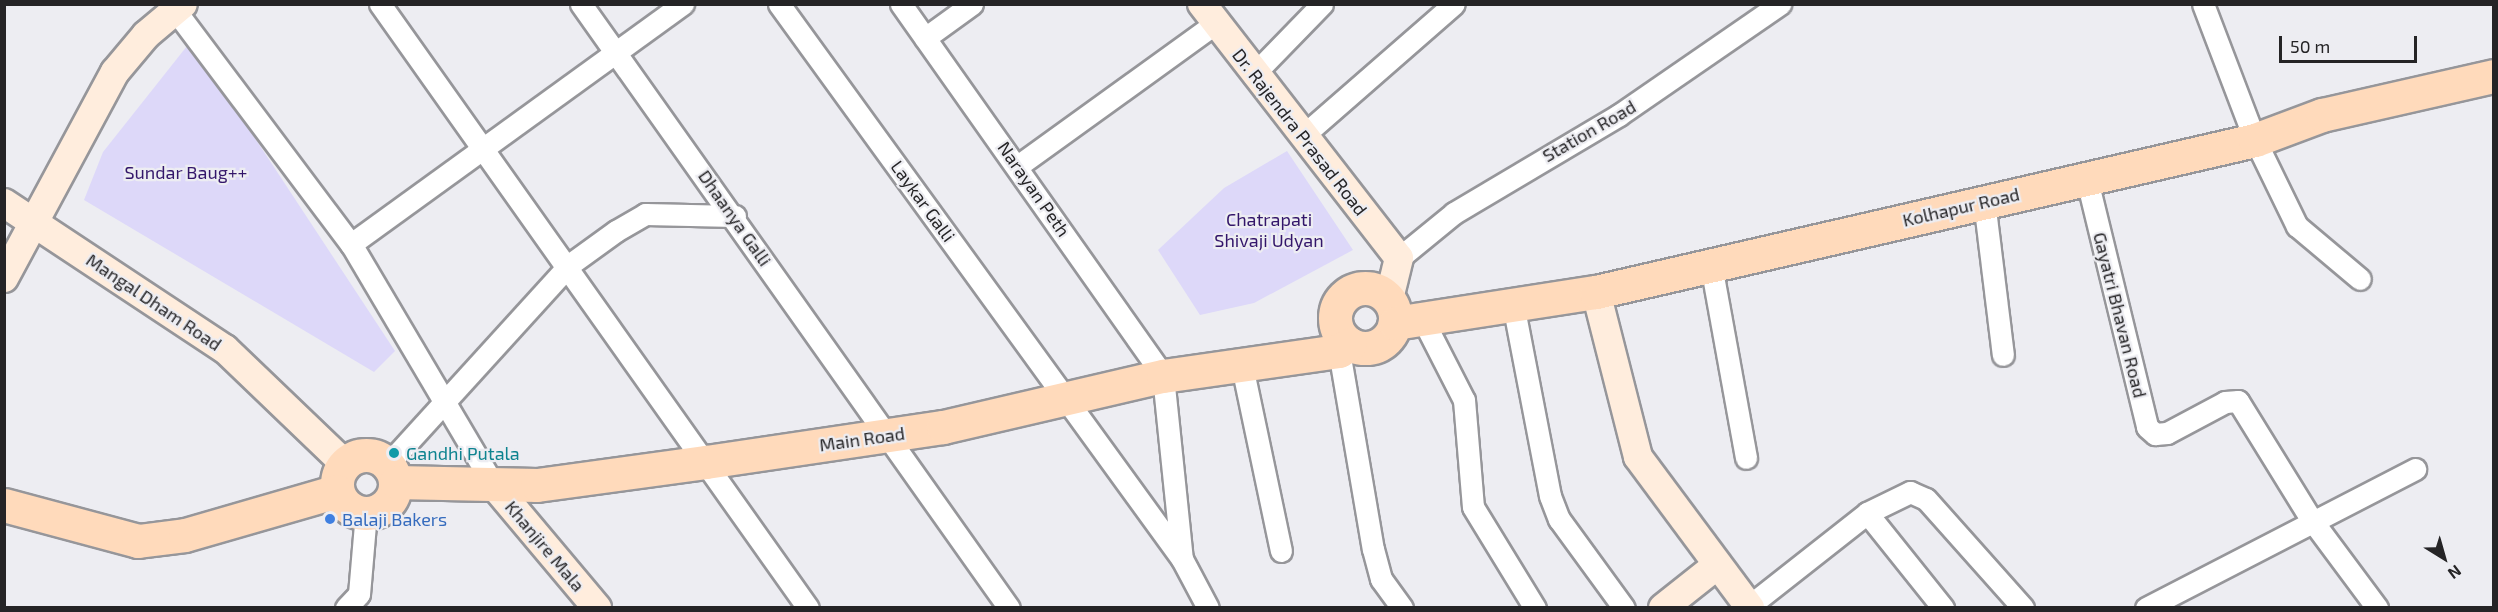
<!DOCTYPE html>
<html>
<head>
<meta charset="utf-8">
<style>
  body { margin:0 }
  #map { position:relative; width:2498px; height:612px; overflow:hidden; background:#ededf2; font-family:"Exo 2",sans-serif }
  div>[style] { position:absolute }
  [style*='--x'] { left:calc(var(--x)*1px); top:calc(var(--y)*1px); width:calc(var(--w)*1px); rotate:calc(var(--a)*1deg) }
  .green>* { inset:0; background:#ddd8f9 }
  .roads { filter:drop-shadow(2px 0 #96969a) drop-shadow(-2px 0 #96969a) drop-shadow(0 2px #96969a) drop-shadow(0 -2px #96969a) }
  .street>* { height:21px; margin:-10.5px; padding:0 10.5px; transform-origin:10.5px; border-radius:10.5px; background:#fff }
  .secondary>* { height:28px; margin:-14px; padding:0 14px; transform-origin:14px; border-radius:14px; background:#ffeddd }
  .primary>* { height:33px; margin:-16.5px; padding:0 16.5px; transform-origin:16.5px; border-radius:16.5px; background:#ffdabb }
  .primary>.ring { margin:-16.5px; padding:0; box-sizing:content-box; background:none; border:33px solid #ffdabb; border-radius:50% }
  .dots>* { width:16px; height:16px; translate:-50% -50%; box-sizing:border-box; border:3px solid #ededf2; border-radius:50% }
  span { translate:-50% -50%; white-space:nowrap; text-align:center; line-height:1.15; -webkit-text-stroke:4.5px #ededf2; paint-order:stroke }
  .street-label { font-size:18px; color:#252426 }
  .park-label { font-size:18px; color:#33166a }
  .culture-label { font-size:18px; color:#0d838f }
  .left { translate:0 -50%; text-align:left }
  .shop-label { font-size:18px; color:#366cbe }
  .frame { position:absolute; inset:0; border:6px solid #252426; pointer-events:none }
  .north { position:absolute; left:2414px; top:528px; width:60px; height:60px; -webkit-text-stroke:4px #ededf2; paint-order:stroke; rotate:143deg; font-size:16px; font-weight:700; line-height:24px; text-align:center; color:#252426 }
  .north::after { content:''; display:block; margin:auto; width:21px; height:27px; background:#252426; clip-path:polygon(50% 0,100% 100%,50% 72%,0 100%) }
  .scale { position:absolute; left:2279px; top:36px; width:138px; height:27px; box-sizing:border-box; border:3px solid #252426; border-top:0; padding-left:8px; font-size:18px; line-height:21px; white-space:nowrap; color:#252426; -webkit-text-stroke:4px #ededf2; paint-order:stroke }
</style>
</head>
<body>
<div id="map">
  <div class="green">
    <div style="clip-path:polygon(191px 41px,395px 351px,374px 372px,84px 200px,103px 152px)"></div>
    <div style="clip-path:polygon(1287px 151px,1353px 250px,1254px 303px,1200px 315px,1158px 250px,1224px 188px)"></div>
  </div>
  <div class="roads">
    <div class="street">
      <div style="--x:380;--y:4;--w:740;--a:54.68"></div>
      <div style="--x:581;--y:4;--w:740;--a:54.68"></div>
      <div style="--x:779;--y:4;--w:686;--a:54.02"></div>
      <div style="--x:1182;--y:559;--w:55;--a:62"></div>
      <div style="--x:901;--y:4;--w:455;--a:54.8"></div>
      <div style="--x:1163;--y:376;--w:184;--a:84.1"></div>
      <div style="--x:2203;--y:4;--w:146;--a:69.1"></div>
      <div style="--x:2255;--y:140;--w:96;--a:64"></div>
      <div style="--x:2297;--y:226;--w:82;--a:40.1"></div>
      <div style="--x:175;--y:10;--w:293;--a:53.1"></div>
      <div style="--x:351;--y:244;--w:279;--a:59.4"></div>
      <div style="--x:925;--y:38;--w:58;--a:-35.9"></div>
      <div style="--x:1253;--y:75;--w:99;--a:-45.8"></div>
      <div style="--x:1306;--y:133;--w:196;--a:-41.1"></div>
      <div style="--x:1019;--y:165;--w:243;--a:-35.8"></div>
      <div style="--x:2087;--y:180;--w:254;--a:76.3"></div>
      <div style="--x:2147;--y:427;--w:11;--a:41"></div>
      <div style="--x:2155;--y:434;--w:12;--a:-5"></div>
      <div style="--x:2167;--y:433;--w:66;--a:-28.1"></div>
      <div style="--x:2225;--y:402;--w:13;--a:-4"></div>
      <div style="--x:2238;--y:401;--w:139;--a:58.3"></div>
      <div style="--x:2311;--y:519;--w:111;--a:53.4"></div>
      <div style="--x:1984;--y:201;--w:155;--a:83"></div>
      <div style="--x:351;--y:244;--w:410;--a:-35.9"></div>
      <div style="--x:1399;--y:258;--w:71;--a:-39.3"></div>
      <div style="--x:1454;--y:213;--w:192;--a:-30.7"></div>
      <div style="--x:1619;--y:115;--w:196;--a:-34.6"></div>
      <div style="--x:1711;--y:265;--w:196;--a:79.7"></div>
      <div style="--x:1514;--y:309;--w:190;--a:79.1"></div>
      <div style="--x:1550;--y:496;--w:25;--a:69"></div>
      <div style="--x:1559;--y:519;--w:110;--a:53.9"></div>
      <div style="--x:1424;--y:322;--w:88;--a:62.9"></div>
      <div style="--x:1464;--y:400;--w:107;--a:85.2"></div>
      <div style="--x:1473;--y:507;--w:119;--a:58.5"></div>
      <div style="--x:1339;--y:351;--w:201;--a:80.3"></div>
      <div style="--x:1373;--y:549;--w:31;--a:75"></div>
      <div style="--x:1381;--y:579;--w:36;--a:54"></div>
      <div style="--x:1242;--y:366;--w:189;--a:78.1"></div>
      <div style="--x:388;--y:464;--w:269;--a:-47.7"></div>
      <div style="--x:569;--y:265;--w:58;--a:-35.9"></div>
      <div style="--x:616;--y:231;--w:34;--a:-30"></div>
      <div style="--x:645;--y:214;--w:90;--a:1.3"></div>
      <div style="--x:1867;--y:513;--w:122;--a:51.3"></div>
      <div style="--x:1749;--y:606;--w:150;--a:-38.2"></div>
      <div style="--x:1867;--y:513;--w:48;--a:-26"></div>
      <div style="--x:1910;--y:492;--w:17;--a:24"></div>
      <div style="--x:1926;--y:499;--w:146;--a:48.3"></div>
      <div style="--x:346;--y:608;--w:19;--a:-47"></div>
      <div style="--x:359;--y:594;--w:81;--a:-85.1"></div>
      <div style="--x:2146;--y:608;--w:303;--a:-27.3"></div>
    </div>
    <div class="secondary">
      <div style="--x:1202;--y:4;--w:321;--a:52.2"></div>
      <div style="--x:1399;--y:258;--w:42;--a:103.7"></div>
      <div style="--x:4;--y:203;--w:265;--a:33.5"></div>
      <div style="--x:225;--y:349;--w:166;--a:43.8"></div>
      <div style="--x:4;--y:278;--w:234;--a:-61.7"></div>
      <div style="--x:115;--y:72;--w:48;--a:-50"></div>
      <div style="--x:146;--y:35;--w:48;--a:-40"></div>
      <div style="--x:1596;--y:292;--w:170;--a:75.7"></div>
      <div style="--x:1638;--y:457;--w:188;--a:53.4"></div>
      <div style="--x:493;--y:484;--w:162;--a:50"></div>
      <div style="--x:1663;--y:608;--w:68;--a:-38.4"></div>
    </div>
    <div class="primary">
      <div class="ring" style="left:1335px;top:288px;width:27px;height:27px"></div>
      <div style="--x:1395;--y:323;--w:203;--a:-8.8"></div>
      <div style="--x:1596;--y:292;--w:676;--a:-12.99"></div>
      <div style="--x:2255;--y:140;--w:72;--a:-20.5"></div>
      <div style="--x:2322;--y:115;--w:176;--a:-12.8"></div>
      <div class="ring" style="left:337px;top:455px;width:25px;height:25px"></div>
      <div style="--x:396;--y:482;--w:141;--a:1.2"></div>
      <div style="--x:537;--y:485;--w:171;--a:-7.8"></div>
      <div style="--x:706;--y:462;--w:240;--a:-8.4"></div>
      <div style="--x:943;--y:427;--w:226;--a:-13.1"></div>
      <div style="--x:1163;--y:376;--w:178;--a:-8.1"></div>
      <div style="--x:1339;--y:351;--w:13;--a:-32"></div>
      <div style="--x:4;--y:505;--w:139;--a:15"></div>
      <div style="--x:138;--y:541;--w:47;--a:-7.3"></div>
      <div style="--x:185;--y:535;--w:158;--a:-16.1"></div>
    </div>
  </div>
  <div class="dots">
    <div style="left:394px;top:453px;background:#0f9aa8"></div>
    <div style="left:330px;top:519px;background:#3f7fe0"></div>
  </div>
  <div class="street-label">
    <span style="left:1589px;top:131px;rotate:-30deg">Station Road</span>
    <span style="left:1300px;top:132px;rotate:52deg">Dr. Rajendra Prasad Road</span>
    <span style="left:1034px;top:189px;rotate:55deg">Narayan Peth</span>
    <span style="left:923px;top:201px;rotate:54deg">Laykar Galli</span>
    <span style="left:1961px;top:207px;rotate:-13deg">Kolhapur Road</span>
    <span style="left:735px;top:218px;rotate:55deg">Dhaanya Galli</span>
    <span style="left:154px;top:302px;rotate:34deg">Mangal Dham Road</span>
    <span style="left:2120px;top:315px;rotate:76deg">Gayatri Bhavan Road</span>
    <span style="left:862px;top:439px;rotate:-8deg">Main Road</span>
    <span style="left:545px;top:546px;rotate:50deg">Khanjire Mala</span>
  </div>
  <div class="park-label">
    <span style="left:186px;top:172px">Sundar Baug++</span>
    <span style="left:1269px;top:230px">Chatrapati<br>Shivaji Udyan</span>
  </div>
  <div class="culture-label">
    <span class="left" style="left:406px;top:453px">Gandhi Putala</span>
  </div>
  <div class="shop-label">
    <span class="left" style="left:342px;top:519px">Balaji Bakers</span>
  </div>
  <div class="frame"></div>
  <div class="north">N</div>
  <div class="scale">50 m</div>
</div>
</body>
</html>
